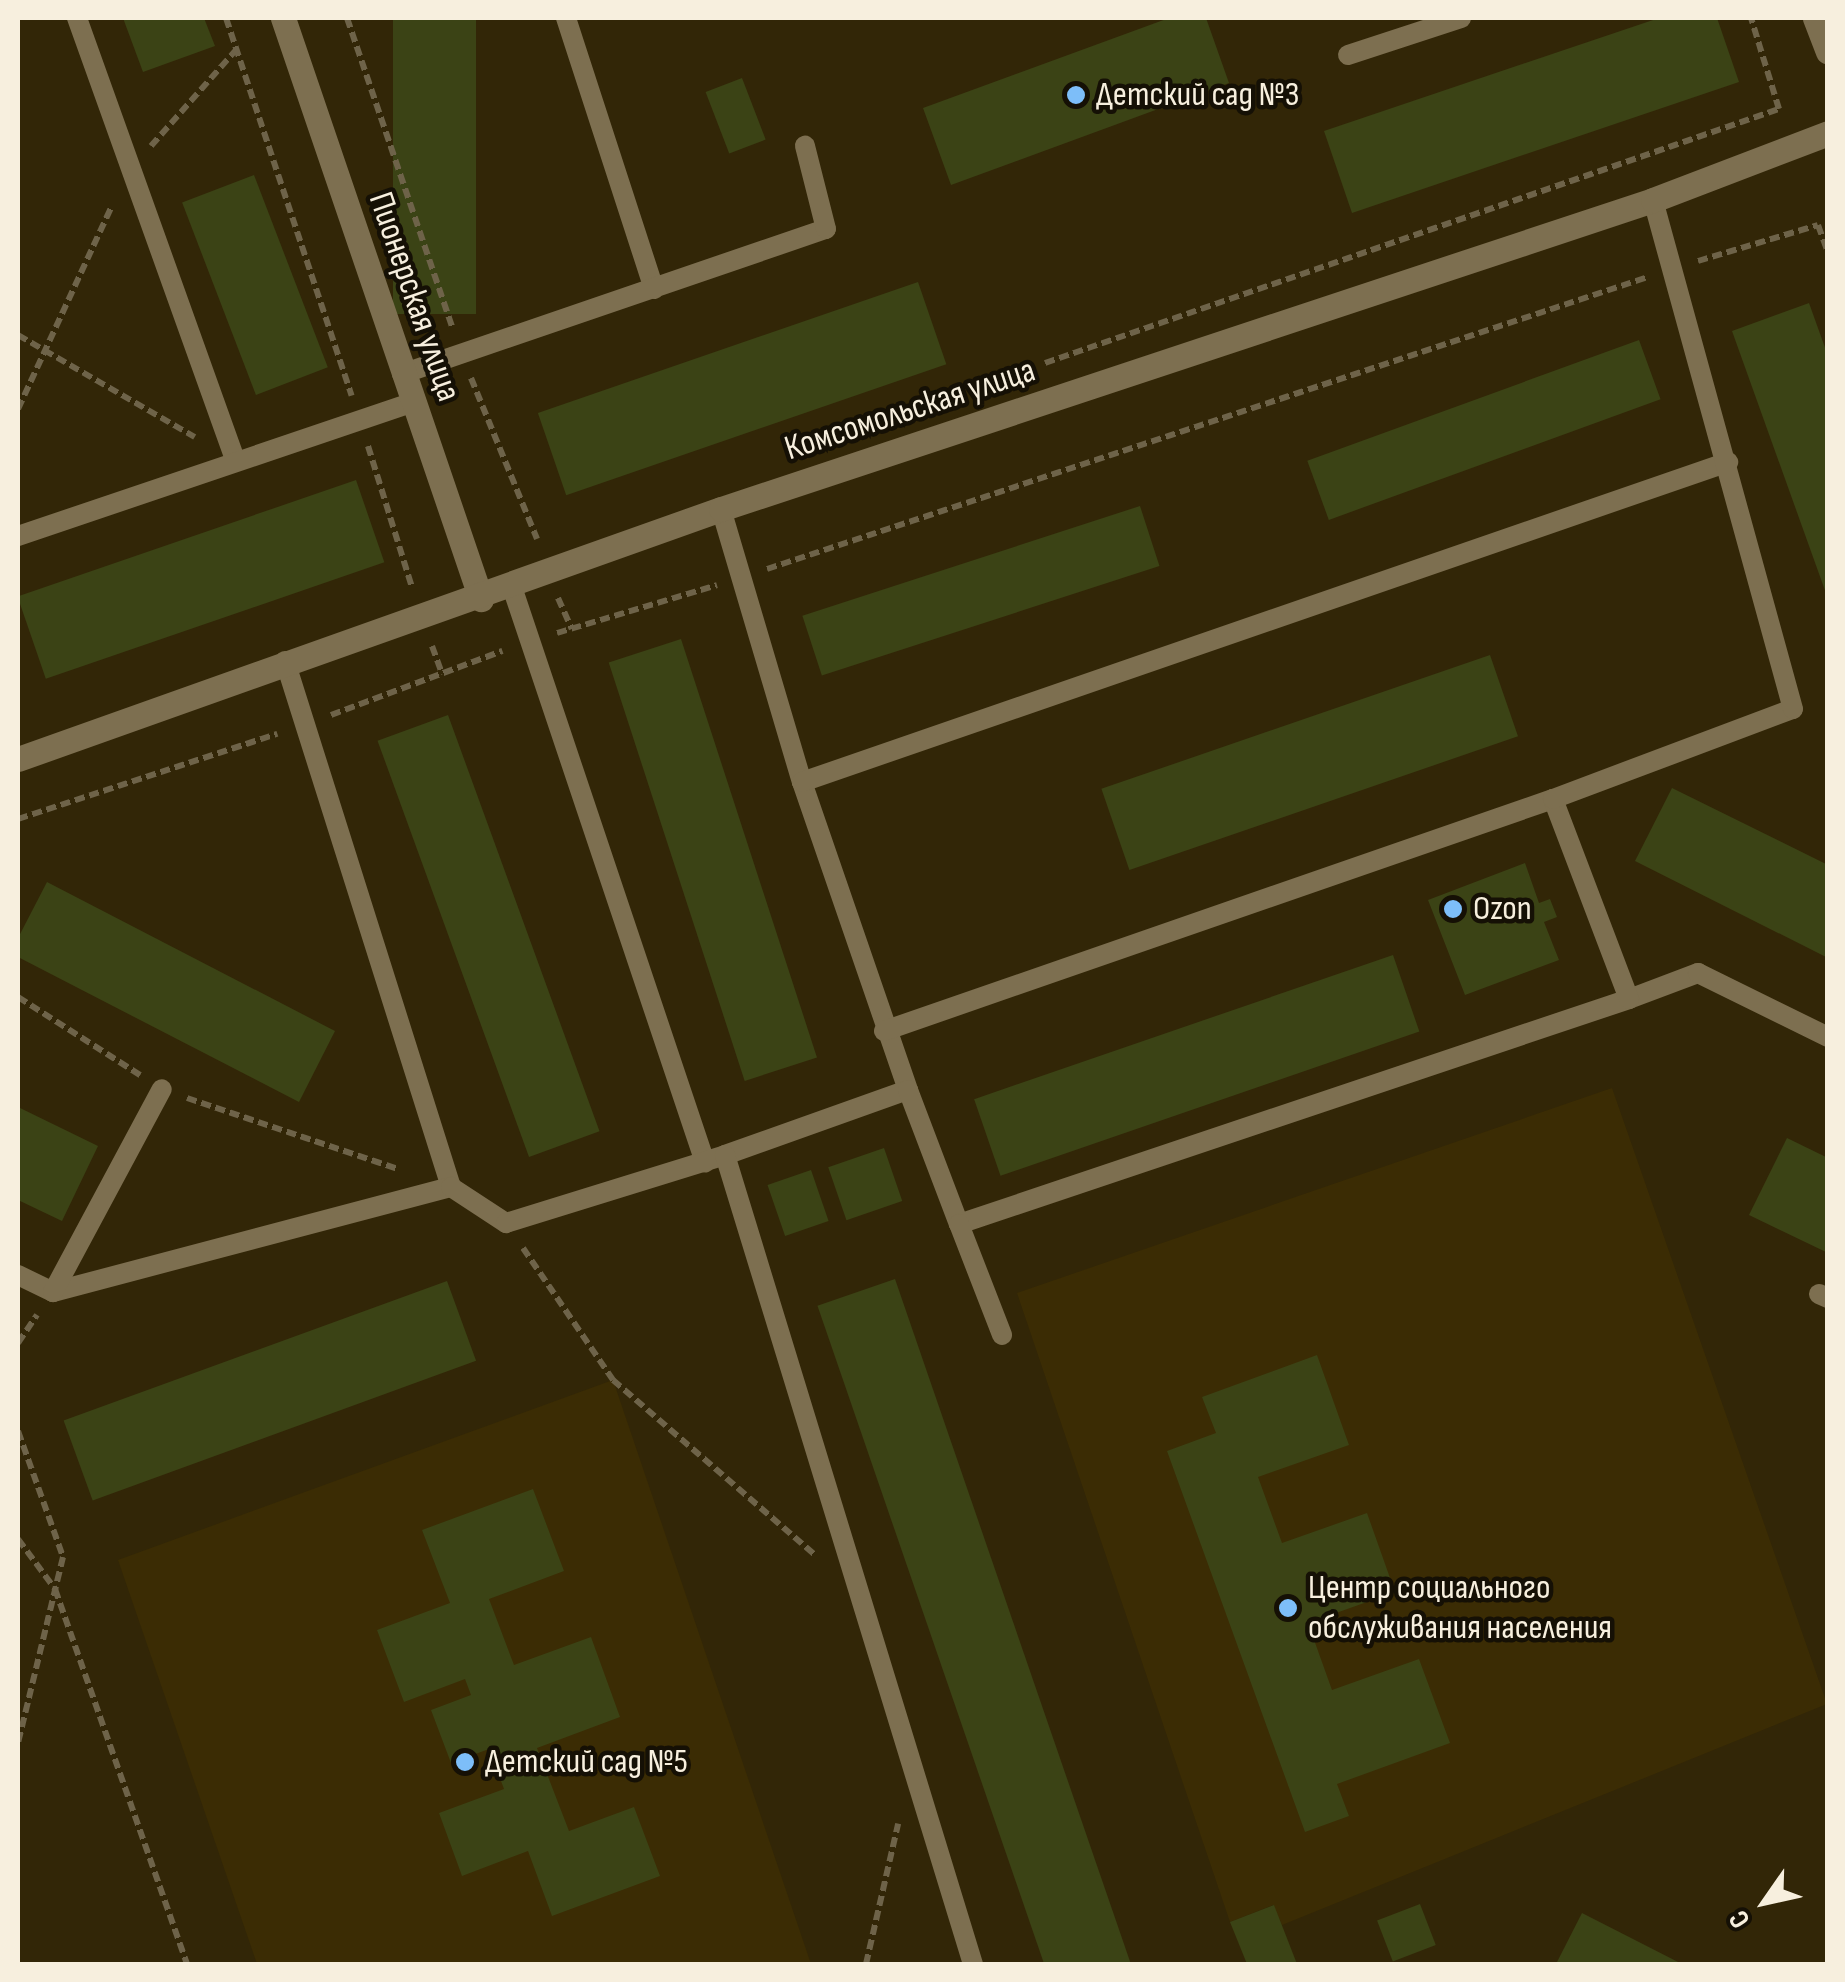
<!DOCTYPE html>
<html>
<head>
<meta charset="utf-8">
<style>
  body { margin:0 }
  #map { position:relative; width:1845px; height:1982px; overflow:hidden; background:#322607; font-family:"Sofia Sans Condensed",sans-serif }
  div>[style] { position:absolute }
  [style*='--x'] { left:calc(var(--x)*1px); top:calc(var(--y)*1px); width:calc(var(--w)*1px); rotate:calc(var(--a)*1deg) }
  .built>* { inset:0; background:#3b2c04 }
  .building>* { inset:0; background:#3b4315; transform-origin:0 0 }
  .path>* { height:6px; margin-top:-3px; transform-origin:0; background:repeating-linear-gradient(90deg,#6e6349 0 10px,transparent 0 15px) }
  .service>* { height:20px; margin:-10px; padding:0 10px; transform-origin:10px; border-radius:10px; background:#7d6f50 }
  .minor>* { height:25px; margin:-12.5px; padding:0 12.5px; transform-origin:12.5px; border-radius:12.5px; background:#7d6f50 }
  .tertiary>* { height:25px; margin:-12.5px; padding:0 12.5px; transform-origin:12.5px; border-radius:12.5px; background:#7d6f50 }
  .dots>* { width:28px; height:28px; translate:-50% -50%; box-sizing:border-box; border:5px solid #151005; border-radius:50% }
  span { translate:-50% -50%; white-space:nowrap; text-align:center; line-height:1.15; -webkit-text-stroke:9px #151005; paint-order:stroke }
  .poi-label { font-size:35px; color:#f7efde }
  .left { translate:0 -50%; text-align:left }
  .street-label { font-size:35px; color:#f7efde }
  .frame { position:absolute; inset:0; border:20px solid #f7efde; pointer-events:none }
  .north { position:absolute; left:1715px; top:1852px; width:100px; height:100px; -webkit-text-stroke:8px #151005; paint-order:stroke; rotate:236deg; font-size:28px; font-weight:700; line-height:40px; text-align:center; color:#f7efde }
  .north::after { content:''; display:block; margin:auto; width:35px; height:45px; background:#f7efde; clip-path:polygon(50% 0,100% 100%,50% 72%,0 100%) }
</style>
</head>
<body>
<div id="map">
  <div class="built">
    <div style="clip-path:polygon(1612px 1088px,1827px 1704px,1282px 1925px,1273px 1905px,1230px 1922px,1017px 1293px)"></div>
    <div style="clip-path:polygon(613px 1380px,811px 1964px,257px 1964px,118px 1560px)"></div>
  </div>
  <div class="building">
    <div style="clip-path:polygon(123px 18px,204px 18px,215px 46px,143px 72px)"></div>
    <div style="left:393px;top:18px;width:83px;height:296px"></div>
    <div style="clip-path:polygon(1169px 18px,1206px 18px,1229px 83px,951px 185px,923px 108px)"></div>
    <div style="clip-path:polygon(1659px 18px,1717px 18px,1739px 82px,1352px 213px,1324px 131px)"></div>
    <div style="left:742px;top:78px;width:66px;height:39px;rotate:69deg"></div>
    <div style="left:254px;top:175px;width:206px;height:77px;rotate:69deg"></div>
    <div style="left:918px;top:282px;width:87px;height:402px;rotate:71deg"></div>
    <div style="clip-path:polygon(1809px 303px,1828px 356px,1827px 596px,1732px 331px)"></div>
    <div style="left:1639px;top:340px;width:63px;height:353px;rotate:70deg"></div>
    <div style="left:356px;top:480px;width:87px;height:358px;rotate:71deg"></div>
    <div style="left:1140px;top:506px;width:63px;height:355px;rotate:72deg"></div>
    <div style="left:681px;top:639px;width:440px;height:76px;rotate:72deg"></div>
    <div style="left:1490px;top:655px;width:86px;height:411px;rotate:71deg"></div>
    <div style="left:448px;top:715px;width:443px;height:75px;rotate:70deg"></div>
    <div style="clip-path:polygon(1672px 788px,1828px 865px,1828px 958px,1635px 861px)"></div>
    <div style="clip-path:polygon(1525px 863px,1539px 903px,1550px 899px,1557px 917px,1544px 922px,1559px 960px,1465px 995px,1428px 900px)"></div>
    <div style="clip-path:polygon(47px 882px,335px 1031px,299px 1102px,18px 957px,18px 938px)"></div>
    <div style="left:1393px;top:955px;width:81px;height:443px;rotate:71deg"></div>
    <div style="clip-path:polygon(18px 1107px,98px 1146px,62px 1221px,18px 1200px)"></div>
    <div style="clip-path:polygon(1787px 1138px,1828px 1158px,1828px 1253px,1749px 1215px)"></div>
    <div style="left:884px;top:1148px;width:56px;height:59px;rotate:71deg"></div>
    <div style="left:811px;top:1170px;width:54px;height:46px;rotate:71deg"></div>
    <div style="left:895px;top:1279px;width:724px;height:82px;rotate:71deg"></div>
    <div style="left:447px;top:1281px;width:85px;height:408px;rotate:70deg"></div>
    <div style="clip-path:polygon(1317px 1355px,1349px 1445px,1258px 1477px,1282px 1543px,1367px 1513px,1395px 1592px,1308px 1623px,1332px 1690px,1419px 1659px,1450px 1743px,1337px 1784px,1349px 1816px,1305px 1832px,1167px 1451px,1216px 1433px,1202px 1397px)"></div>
    <div style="clip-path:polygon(533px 1489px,564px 1571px,489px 1599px,514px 1665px,591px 1637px,620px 1717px,537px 1748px,569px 1831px,634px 1807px,660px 1876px,552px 1916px,528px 1851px,462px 1876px,439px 1813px,504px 1789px,489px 1749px,451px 1763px,431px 1710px,471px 1695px,465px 1679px,404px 1702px,377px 1630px,450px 1603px,422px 1530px)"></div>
    <div style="left:1420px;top:1904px;width:44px;height:46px;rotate:69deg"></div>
    <div style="clip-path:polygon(1274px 1905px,1297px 1964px,1247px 1964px,1230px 1922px)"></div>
    <div style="clip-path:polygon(1582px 1913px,1682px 1964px,1556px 1964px)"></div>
  </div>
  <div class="path">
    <div style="--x:226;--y:18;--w:398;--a:71.6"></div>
    <div style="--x:347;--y:18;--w:329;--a:71.2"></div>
    <div style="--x:151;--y:146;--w:128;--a:-48.5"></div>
    <div style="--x:1698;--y:261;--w:125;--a:-16.7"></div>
    <div style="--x:1818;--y:225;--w:29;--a:70"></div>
    <div style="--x:18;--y:335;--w:204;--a:30"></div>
    <div style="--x:1045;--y:363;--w:777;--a:-19.09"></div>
    <div style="--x:1779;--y:109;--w:95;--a:-107.1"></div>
    <div style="--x:471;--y:378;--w:174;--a:67.7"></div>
    <div style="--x:18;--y:409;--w:224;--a:-65.2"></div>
    <div style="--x:368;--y:446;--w:148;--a:72.7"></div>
    <div style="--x:767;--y:569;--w:928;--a:-18.34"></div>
    <div style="--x:558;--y:598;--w:34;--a:66"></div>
    <div style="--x:557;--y:633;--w:167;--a:-16.7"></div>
    <div style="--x:432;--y:646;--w:30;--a:70"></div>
    <div style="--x:331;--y:715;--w:183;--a:-20.5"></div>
    <div style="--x:18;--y:819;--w:273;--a:-18.2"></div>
    <div style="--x:18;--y:997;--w:145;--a:32.6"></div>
    <div style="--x:187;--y:1098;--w:223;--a:18.6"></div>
    <div style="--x:523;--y:1248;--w:160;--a:55.7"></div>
    <div style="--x:613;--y:1380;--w:267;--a:40.9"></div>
    <div style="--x:18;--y:1343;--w:34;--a:-56"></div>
    <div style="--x:18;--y:1431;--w:134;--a:70.3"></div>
    <div style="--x:63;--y:1557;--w:191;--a:103.6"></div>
    <div style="--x:18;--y:1539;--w:62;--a:53.5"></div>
    <div style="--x:55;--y:1589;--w:398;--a:70.6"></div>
    <div style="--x:866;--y:1964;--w:144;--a:-77.1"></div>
  </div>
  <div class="service">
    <div style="--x:77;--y:18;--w:469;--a:70.3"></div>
    <div style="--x:566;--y:18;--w:285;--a:72"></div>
    <div style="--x:1348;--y:55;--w:119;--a:-18.1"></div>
    <div style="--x:402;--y:374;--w:448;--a:-18.9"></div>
    <div style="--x:826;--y:229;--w:86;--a:-104.2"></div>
    <div style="--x:721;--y:509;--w:285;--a:73.5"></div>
    <div style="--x:802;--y:782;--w:326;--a:71"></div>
    <div style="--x:18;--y:536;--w:417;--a:-18.7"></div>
    <div style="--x:512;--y:587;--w:607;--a:71.45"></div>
    <div style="--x:285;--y:661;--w:552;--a:72.48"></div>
    <div style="--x:802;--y:782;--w:980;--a:-19.06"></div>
    <div style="--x:1629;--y:999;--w:74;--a:-20.6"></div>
    <div style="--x:1698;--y:973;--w:145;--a:26.2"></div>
    <div style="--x:884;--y:1031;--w:708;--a:-19.13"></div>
    <div style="--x:725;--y:1155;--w:194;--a:-19.6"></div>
    <div style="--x:908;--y:1090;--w:143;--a:69.2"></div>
    <div style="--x:959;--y:1224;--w:707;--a:-18.56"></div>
    <div style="--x:1629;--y:999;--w:214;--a:-110.8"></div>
    <div style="--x:1553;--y:799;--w:256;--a:-20.6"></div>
    <div style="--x:1793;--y:709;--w:528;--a:-105.38"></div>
    <div style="--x:959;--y:1224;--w:119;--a:68.8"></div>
    <div style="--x:18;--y:1275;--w:39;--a:26"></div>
    <div style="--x:53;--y:1292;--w:412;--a:-14.8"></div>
    <div style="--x:451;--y:1187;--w:66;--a:33.2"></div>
    <div style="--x:506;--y:1223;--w:229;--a:-17.2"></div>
    <div style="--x:725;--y:1155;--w:846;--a:72.96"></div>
    <div style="--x:53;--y:1292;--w:230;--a:-61.8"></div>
    <div style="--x:1819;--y:1294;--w:10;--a:24"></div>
  </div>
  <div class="minor">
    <div style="--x:283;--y:18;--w:614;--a:71.18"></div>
    <div style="--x:18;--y:759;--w:746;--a:-19.58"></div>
    <div style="--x:721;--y:509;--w:982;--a:-18.34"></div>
    <div style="--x:1653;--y:200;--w:187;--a:-20.9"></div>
  </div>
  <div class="tertiary">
    <div style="--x:1815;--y:18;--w:36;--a:69"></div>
  </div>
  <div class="dots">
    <div style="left:1076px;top:95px;background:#7dbef9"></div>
    <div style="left:1453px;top:909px;background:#7dbef9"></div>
    <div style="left:1288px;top:1608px;background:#7dbef9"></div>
    <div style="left:465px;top:1762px;background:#7dbef9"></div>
  </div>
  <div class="poi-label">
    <span class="left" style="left:1096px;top:95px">Детский сад №3</span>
    <span class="left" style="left:1473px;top:909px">Ozon</span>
    <span class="left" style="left:1308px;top:1608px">Центр социального<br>обслуживания населения</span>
    <span class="left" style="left:485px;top:1762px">Детский сад №5</span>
  </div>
  <div class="street-label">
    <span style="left:414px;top:297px;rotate:71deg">Пионерская улица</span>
    <span style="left:910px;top:410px;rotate:-18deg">Комсомольская улица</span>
  </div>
  <div class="frame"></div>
  <div class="north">С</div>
</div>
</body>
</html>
